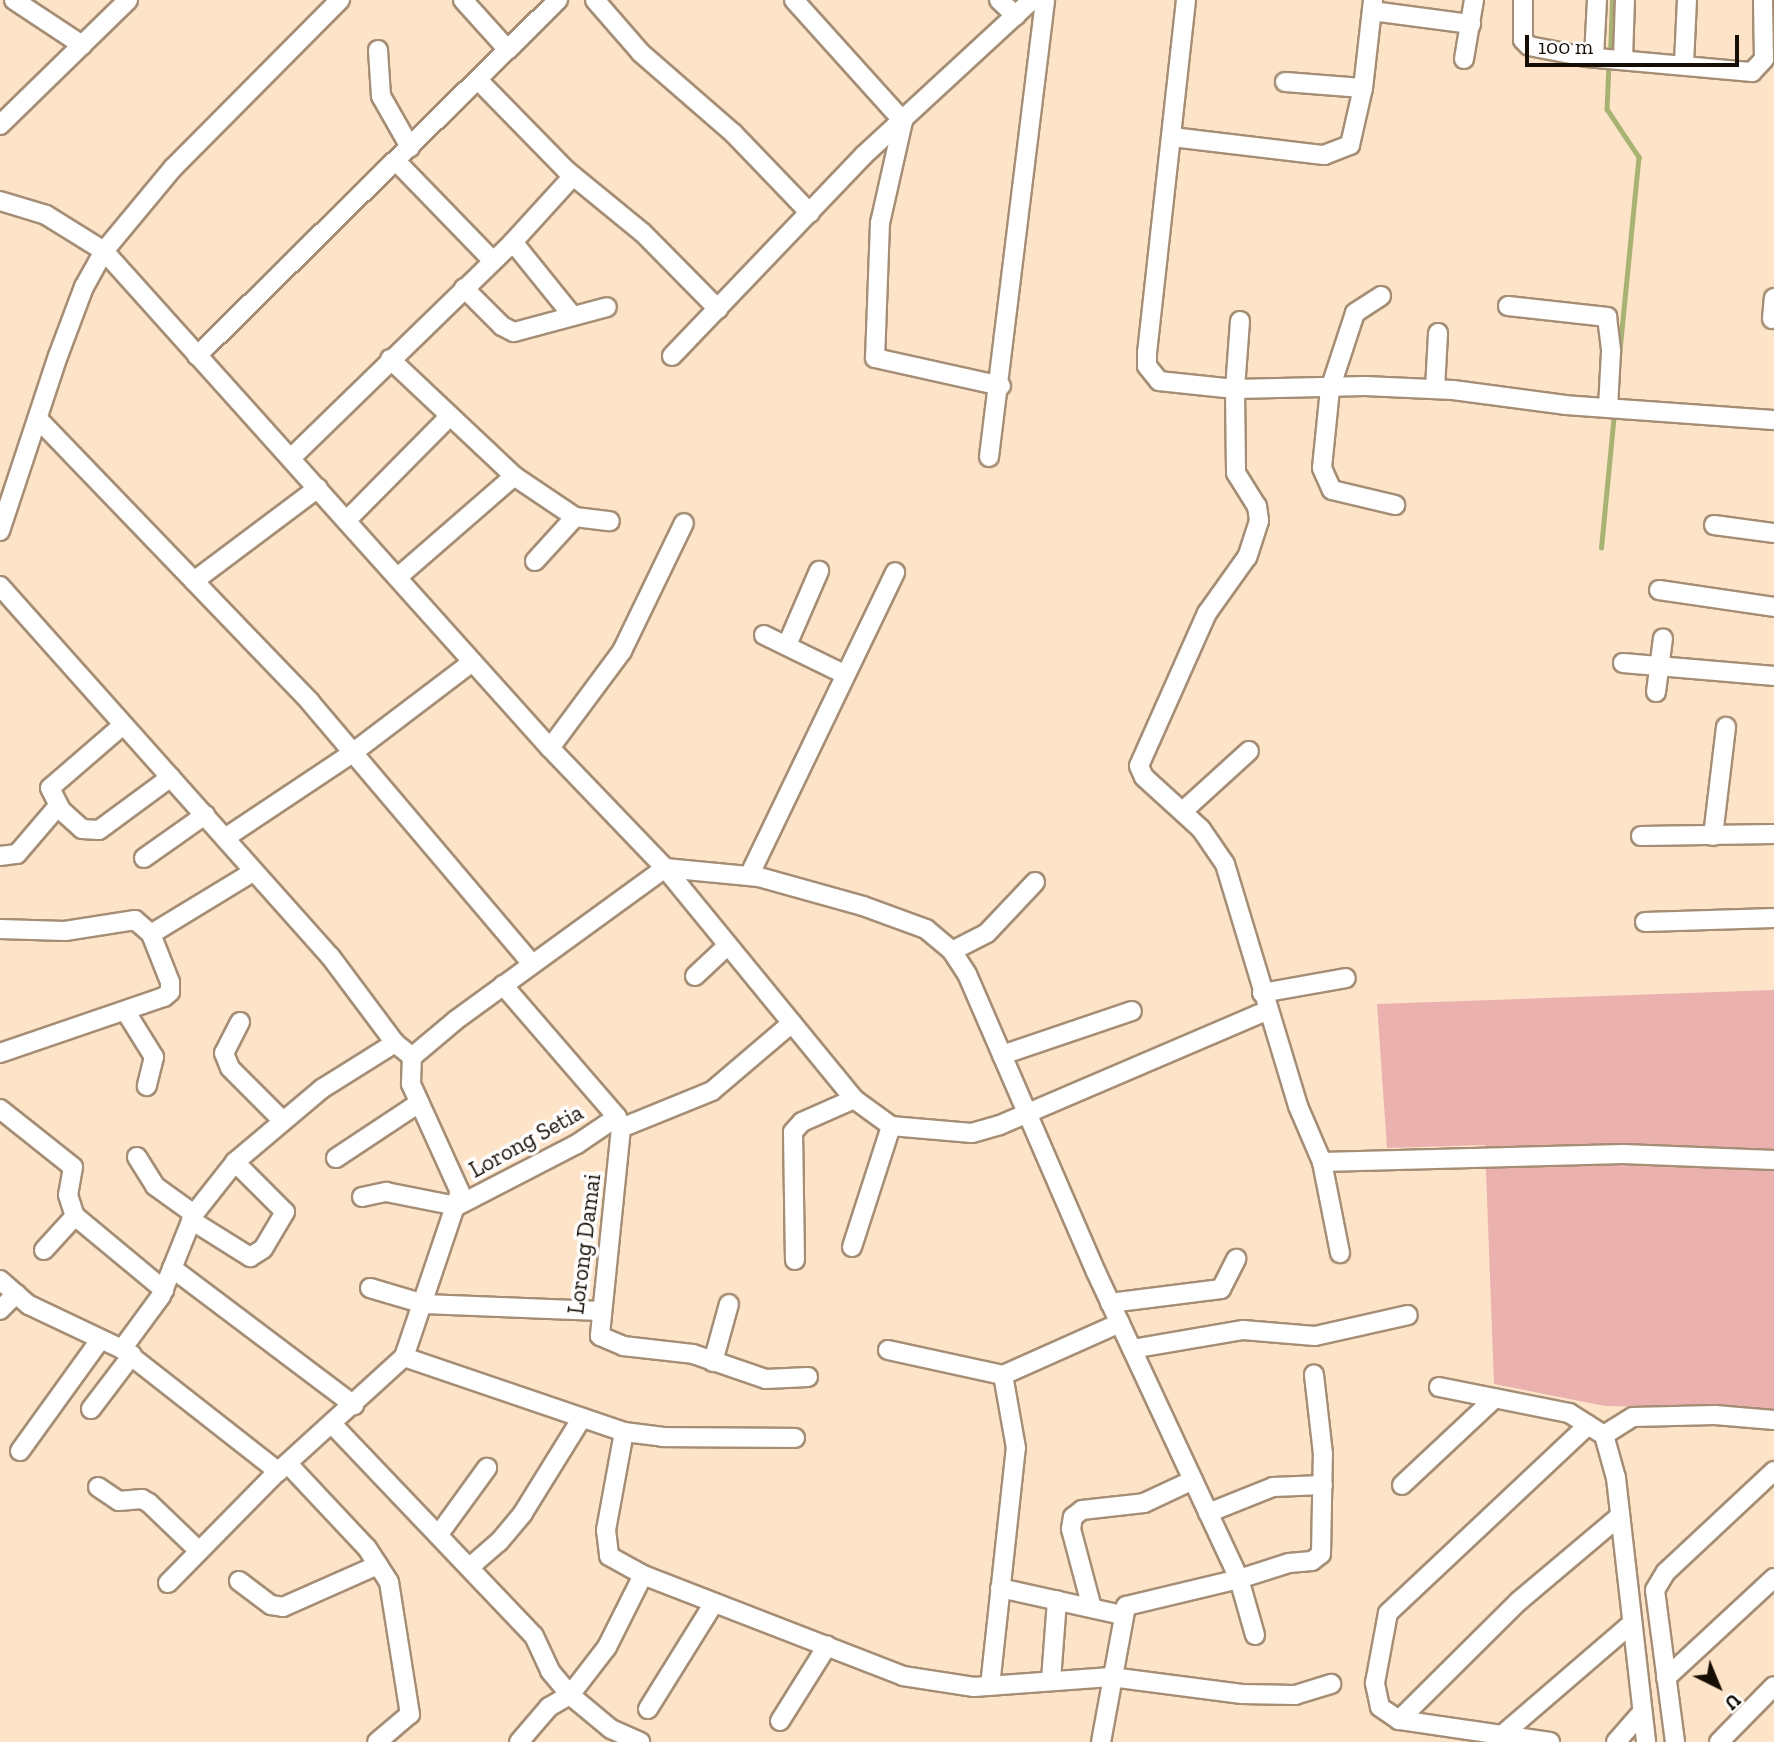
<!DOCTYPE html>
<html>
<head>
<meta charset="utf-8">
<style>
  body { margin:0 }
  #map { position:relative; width:1774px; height:1742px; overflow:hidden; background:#fde4c9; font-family:"Zilla Slab",serif }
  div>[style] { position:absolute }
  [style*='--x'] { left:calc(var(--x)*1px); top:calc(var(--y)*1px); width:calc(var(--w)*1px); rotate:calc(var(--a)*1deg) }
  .green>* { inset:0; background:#eab1af }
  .stream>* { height:4.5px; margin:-2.25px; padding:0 2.25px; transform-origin:2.25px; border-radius:2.25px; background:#a8b373 }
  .roads { filter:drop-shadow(2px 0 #a58e75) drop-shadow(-2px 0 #a58e75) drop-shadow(0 2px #a58e75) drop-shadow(0 -2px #a58e75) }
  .minor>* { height:18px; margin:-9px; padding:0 9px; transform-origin:9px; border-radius:9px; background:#fff }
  span { translate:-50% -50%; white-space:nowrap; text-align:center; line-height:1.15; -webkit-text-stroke:7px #fff; paint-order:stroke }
  .street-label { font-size:23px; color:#160e05 }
  .north { position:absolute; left:1683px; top:1651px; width:70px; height:70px; -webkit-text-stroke:5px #fff; paint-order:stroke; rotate:137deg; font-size:19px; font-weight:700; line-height:28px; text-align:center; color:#160e05 }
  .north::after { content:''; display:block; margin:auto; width:24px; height:32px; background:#160e05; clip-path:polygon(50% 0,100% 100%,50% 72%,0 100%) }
  .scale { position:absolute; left:1525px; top:35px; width:214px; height:32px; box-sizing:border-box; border:4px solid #160e05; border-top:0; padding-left:9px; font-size:21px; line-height:24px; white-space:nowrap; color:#160e05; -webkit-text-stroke:5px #fff; paint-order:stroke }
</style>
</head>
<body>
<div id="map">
  <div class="green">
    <div style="clip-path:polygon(1774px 990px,1774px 1409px,1605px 1406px,1494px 1384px,1485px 1145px,1387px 1148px,1377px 1004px)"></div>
  </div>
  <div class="stream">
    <div style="--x:1610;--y:55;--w:55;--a:-87.9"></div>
    <div style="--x:1609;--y:64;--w:45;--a:92.5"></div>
    <div style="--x:1607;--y:109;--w:58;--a:56.3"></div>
    <div style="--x:1639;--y:157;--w:204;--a:95.6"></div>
    <div style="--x:1601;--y:548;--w:135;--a:-84.5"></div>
  </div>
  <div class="roads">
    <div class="minor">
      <div style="--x:14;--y:0;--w:82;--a:33.5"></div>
      <div style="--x:463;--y:0;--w:67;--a:48"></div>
      <div style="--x:595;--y:0;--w:70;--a:49"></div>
      <div style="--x:641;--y:53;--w:122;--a:41"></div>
      <div style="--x:733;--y:133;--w:111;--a:46.1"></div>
      <div style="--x:794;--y:0;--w:163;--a:48"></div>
      <div style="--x:903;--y:121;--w:105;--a:102.7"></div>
      <div style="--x:880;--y:223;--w:135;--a:92.1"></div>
      <div style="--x:875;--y:358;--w:129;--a:12.5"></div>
      <div style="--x:999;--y:0;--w:23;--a:43"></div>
      <div style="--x:1186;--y:0;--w:354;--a:96.3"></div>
      <div style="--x:1147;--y:352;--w:14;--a:90"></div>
      <div style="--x:1147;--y:366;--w:19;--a:51"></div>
      <div style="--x:1159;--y:381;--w:76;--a:6"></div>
      <div style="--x:1235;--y:389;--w:130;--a:-1.3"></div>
      <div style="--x:1365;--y:386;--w:88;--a:2.6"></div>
      <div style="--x:1453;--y:390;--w:113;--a:7.6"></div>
      <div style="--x:1565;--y:405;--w:210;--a:4.1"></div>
      <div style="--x:1523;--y:0;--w:40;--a:90"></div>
      <div style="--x:1523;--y:40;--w:8;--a:45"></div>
      <div style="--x:1529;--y:46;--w:58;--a:10.9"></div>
      <div style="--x:1586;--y:57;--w:167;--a:5.2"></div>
      <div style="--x:1752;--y:72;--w:18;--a:-47"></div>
      <div style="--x:1764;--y:59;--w:59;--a:-91"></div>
      <div style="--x:1372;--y:11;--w:100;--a:7.5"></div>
      <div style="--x:378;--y:50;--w:46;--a:86.3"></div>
      <div style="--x:381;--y:96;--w:59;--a:60.4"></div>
      <div style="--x:1594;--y:57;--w:57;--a:-87"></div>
      <div style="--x:1464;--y:59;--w:60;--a:-80.4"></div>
      <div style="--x:1623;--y:59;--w:59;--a:-88.1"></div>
      <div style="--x:1684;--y:63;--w:63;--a:-87.3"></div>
      <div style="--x:478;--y:80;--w:126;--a:45.6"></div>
      <div style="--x:566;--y:170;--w:99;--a:39.3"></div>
      <div style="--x:643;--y:233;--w:107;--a:45.4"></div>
      <div style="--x:1285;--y:82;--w:78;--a:4.4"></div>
      <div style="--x:0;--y:125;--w:179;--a:-44.3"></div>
      <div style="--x:1172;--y:137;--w:153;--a:6.8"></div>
      <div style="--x:1324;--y:155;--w:28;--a:-21"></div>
      <div style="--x:1350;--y:145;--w:58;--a:-77.2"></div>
      <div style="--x:1363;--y:88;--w:89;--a:-83.5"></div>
      <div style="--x:396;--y:161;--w:139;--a:45.9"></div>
      <div style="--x:0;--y:201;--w:48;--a:16.9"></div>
      <div style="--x:46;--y:215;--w:68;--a:31.8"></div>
      <div style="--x:104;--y:251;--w:668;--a:48.1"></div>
      <div style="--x:550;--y:748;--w:166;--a:46.2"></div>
      <div style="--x:665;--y:868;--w:94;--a:5.5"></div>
      <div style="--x:759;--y:877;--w:108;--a:15.6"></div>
      <div style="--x:863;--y:906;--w:67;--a:20.1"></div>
      <div style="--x:926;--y:929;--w:34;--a:40"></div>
      <div style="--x:952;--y:951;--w:27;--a:57"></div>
      <div style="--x:967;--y:974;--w:325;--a:66.6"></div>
      <div style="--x:1096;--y:1272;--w:339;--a:65"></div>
      <div style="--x:1239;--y:1579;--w:116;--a:166.6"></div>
      <div style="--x:1126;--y:1606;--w:138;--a:100.4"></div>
      <div style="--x:513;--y:242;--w:92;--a:51.1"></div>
      <div style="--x:464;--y:288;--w:54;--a:45"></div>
      <div style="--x:502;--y:326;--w:13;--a:27"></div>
      <div style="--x:514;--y:332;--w:96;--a:-15"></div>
      <div style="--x:1381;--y:296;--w:31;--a:147"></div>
      <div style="--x:1355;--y:313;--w:80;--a:108.2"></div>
      <div style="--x:1330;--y:389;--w:79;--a:95.8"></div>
      <div style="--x:1322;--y:468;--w:24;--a:66"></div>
      <div style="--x:1332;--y:490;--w:65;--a:13.4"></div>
      <div style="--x:1508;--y:306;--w:100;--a:6.3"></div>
      <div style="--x:1607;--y:317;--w:35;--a:83"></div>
      <div style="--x:1611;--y:352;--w:56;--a:93.1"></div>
      <div style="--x:1772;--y:319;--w:21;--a:-85"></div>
      <div style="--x:1240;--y:321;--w:68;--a:94.2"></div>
      <div style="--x:1235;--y:389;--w:84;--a:89.3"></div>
      <div style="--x:1236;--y:473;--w:39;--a:58"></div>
      <div style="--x:1257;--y:506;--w:15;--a:82"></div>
      <div style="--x:1259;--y:521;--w:38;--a:108"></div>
      <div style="--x:1247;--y:557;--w:69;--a:125.5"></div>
      <div style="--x:1207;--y:613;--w:167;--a:114"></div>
      <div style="--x:1139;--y:766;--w:12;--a:66"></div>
      <div style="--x:1144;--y:777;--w:77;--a:42.4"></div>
      <div style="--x:1201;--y:829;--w:42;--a:55.6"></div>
      <div style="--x:1225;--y:864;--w:253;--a:73.2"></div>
      <div style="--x:1298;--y:1106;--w:61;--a:66.8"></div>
      <div style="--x:1322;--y:1162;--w:93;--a:78.8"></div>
      <div style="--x:197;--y:356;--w:507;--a:-44.6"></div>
      <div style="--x:672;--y:356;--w:278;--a:-46.3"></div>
      <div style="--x:864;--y:155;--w:229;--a:-42.7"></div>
      <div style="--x:390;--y:359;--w:170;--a:43.3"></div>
      <div style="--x:514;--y:476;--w:73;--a:33.9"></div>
      <div style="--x:575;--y:517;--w:35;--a:7"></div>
      <div style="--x:1435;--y:389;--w:56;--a:-86.9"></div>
      <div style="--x:40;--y:421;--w:390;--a:46.1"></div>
      <div style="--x:310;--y:702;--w:343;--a:49.7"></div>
      <div style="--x:989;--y:457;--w:460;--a:-83"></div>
      <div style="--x:291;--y:458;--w:310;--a:-44.2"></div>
      <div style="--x:513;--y:242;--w:89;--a:-47.7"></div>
      <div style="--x:347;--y:520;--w:145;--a:-45.3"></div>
      <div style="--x:1714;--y:525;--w:61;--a:7.6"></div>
      <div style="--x:0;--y:531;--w:184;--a:-71.7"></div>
      <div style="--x:58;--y:356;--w:74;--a:-69.4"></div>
      <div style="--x:84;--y:287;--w:41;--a:-60.9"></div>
      <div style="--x:104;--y:251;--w:108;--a:-50.3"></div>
      <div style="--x:173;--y:168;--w:237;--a:-45.2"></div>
      <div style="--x:535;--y:561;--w:59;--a:-47.7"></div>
      <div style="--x:398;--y:577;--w:154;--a:-41"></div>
      <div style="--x:194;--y:581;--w:155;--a:-36.9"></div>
      <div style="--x:0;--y:586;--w:496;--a:48.3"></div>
      <div style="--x:330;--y:956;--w:109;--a:53.2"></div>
      <div style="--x:395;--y:1043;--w:22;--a:39"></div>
      <div style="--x:1659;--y:590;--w:116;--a:8.4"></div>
      <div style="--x:764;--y:635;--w:89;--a:26"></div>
      <div style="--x:787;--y:645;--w:81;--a:-66.6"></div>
      <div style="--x:1623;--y:663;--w:152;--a:4.9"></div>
      <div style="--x:1656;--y:692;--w:54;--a:-82.6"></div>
      <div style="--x:123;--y:725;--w:96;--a:139.2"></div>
      <div style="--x:50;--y:788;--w:25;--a:63"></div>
      <div style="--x:61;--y:810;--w:28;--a:42"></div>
      <div style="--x:82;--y:829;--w:17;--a:3"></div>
      <div style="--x:99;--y:830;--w:89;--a:-36.4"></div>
      <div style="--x:550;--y:748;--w:121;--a:-53.4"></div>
      <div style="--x:622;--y:651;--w:142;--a:-64.2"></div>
      <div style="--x:1183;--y:811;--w:89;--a:-42.3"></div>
      <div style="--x:1641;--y:836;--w:133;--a:-0.9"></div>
      <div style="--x:1713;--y:836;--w:110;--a:-83.2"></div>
      <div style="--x:225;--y:838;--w:151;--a:-33.7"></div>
      <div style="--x:351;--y:754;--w:152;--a:-37.2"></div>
      <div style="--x:0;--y:856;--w:17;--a:-7"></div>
      <div style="--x:17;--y:854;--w:63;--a:-49.5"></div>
      <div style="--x:144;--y:858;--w:75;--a:-35.2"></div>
      <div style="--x:749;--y:876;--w:337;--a:-64.3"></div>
      <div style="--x:1645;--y:922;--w:129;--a:-1.8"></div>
      <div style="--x:0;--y:929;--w:65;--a:1.8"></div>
      <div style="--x:65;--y:931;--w:71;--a:-8.9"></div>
      <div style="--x:135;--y:920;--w:21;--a:41"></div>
      <div style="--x:952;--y:951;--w:39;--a:-27"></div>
      <div style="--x:987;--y:933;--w:70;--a:-46.7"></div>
      <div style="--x:695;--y:976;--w:45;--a:-43.2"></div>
      <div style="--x:503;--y:985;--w:174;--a:49.2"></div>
      <div style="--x:617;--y:1117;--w:12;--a:70"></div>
      <div style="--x:621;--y:1128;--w:209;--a:95.8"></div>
      <div style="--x:600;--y:1336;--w:25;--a:23"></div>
      <div style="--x:623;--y:1346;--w:70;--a:6.5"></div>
      <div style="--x:693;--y:1354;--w:77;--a:18.9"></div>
      <div style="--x:766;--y:1379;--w:42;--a:-2.7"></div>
      <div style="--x:1262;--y:993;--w:85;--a:-10.1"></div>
      <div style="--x:126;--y:1012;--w:53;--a:58.1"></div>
      <div style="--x:154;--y:1057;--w:30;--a:104"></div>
      <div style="--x:240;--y:1022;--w:35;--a:117"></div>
      <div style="--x:224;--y:1053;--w:16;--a:68"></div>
      <div style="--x:230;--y:1068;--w:75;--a:45"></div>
      <div style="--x:0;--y:1053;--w:173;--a:-18.9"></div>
      <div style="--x:164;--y:997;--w:8;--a:-40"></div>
      <div style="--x:170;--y:992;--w:10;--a:-90"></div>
      <div style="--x:170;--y:982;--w:52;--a:-111.6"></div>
      <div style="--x:151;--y:934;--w:119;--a:-31.3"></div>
      <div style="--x:1002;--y:1055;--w:137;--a:-18.7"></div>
      <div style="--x:0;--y:1109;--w:93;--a:38.5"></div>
      <div style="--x:73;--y:1167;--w:28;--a:100"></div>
      <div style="--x:68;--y:1195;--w:22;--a:72"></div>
      <div style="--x:75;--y:1216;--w:116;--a:39.7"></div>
      <div style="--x:621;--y:1128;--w:98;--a:-22.1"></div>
      <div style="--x:712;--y:1091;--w:105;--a:-40.4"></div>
      <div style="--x:137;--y:1157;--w:34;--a:58"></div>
      <div style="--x:155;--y:1186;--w:48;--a:35.7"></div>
      <div style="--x:336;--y:1158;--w:100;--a:-33.5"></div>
      <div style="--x:1322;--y:1162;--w:301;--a:-1.5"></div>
      <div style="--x:1623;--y:1154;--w:151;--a:2.3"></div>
      <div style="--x:362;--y:1197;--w:25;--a:-12"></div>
      <div style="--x:386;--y:1192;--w:72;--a:11.2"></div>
      <div style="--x:457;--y:1206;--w:135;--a:-27.3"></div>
      <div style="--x:577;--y:1144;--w:48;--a:-34"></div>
      <div style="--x:191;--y:1220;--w:70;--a:32.1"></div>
      <div style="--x:250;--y:1257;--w:15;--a:-32"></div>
      <div style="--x:263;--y:1249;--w:43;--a:-59.3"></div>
      <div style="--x:285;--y:1212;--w:71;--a:-135"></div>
      <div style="--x:852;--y:1247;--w:127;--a:-72.1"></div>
      <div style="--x:44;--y:1250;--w:46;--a:-47.6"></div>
      <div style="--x:795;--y:1260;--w:128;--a:-90.9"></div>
      <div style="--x:793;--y:1132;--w:13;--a:-48"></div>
      <div style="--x:802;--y:1122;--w:57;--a:-23.9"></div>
      <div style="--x:172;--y:1268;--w:228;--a:37"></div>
      <div style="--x:0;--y:1280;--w:38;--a:41"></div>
      <div style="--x:29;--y:1305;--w:103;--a:25.3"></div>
      <div style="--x:122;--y:1349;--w:66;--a:-53.7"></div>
      <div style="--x:161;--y:1296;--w:88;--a:-68.1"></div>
      <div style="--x:194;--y:1214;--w:66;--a:-51.7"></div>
      <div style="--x:235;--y:1162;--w:115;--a:-40.1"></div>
      <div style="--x:323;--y:1088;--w:85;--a:-32"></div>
      <div style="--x:370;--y:1288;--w:56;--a:16.5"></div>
      <div style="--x:424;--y:1304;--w:176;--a:2.3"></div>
      <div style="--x:1110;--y:1303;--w:112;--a:-7.2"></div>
      <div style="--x:1221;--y:1289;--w:34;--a:-63"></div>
      <div style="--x:0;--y:1310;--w:23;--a:-45"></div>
      <div style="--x:122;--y:1349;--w:199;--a:38.1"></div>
      <div style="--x:1132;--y:1349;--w:113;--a:-9.7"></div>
      <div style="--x:1243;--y:1330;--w:72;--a:4.8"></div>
      <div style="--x:1315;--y:1336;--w:95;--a:-12.7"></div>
      <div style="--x:888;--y:1350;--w:118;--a:12.3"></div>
      <div style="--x:404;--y:1357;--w:232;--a:18.8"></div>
      <div style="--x:624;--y:1432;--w:38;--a:7"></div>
      <div style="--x:662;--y:1437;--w:133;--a:0.4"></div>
      <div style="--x:713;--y:1362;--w:60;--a:-74.6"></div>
      <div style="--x:1439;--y:1387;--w:133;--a:11.3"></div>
      <div style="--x:1569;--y:1413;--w:22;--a:32"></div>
      <div style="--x:91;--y:1409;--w:68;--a:-52.8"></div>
      <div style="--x:333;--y:1425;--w:291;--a:46.4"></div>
      <div style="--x:534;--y:1636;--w:38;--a:65"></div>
      <div style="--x:550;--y:1671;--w:31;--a:50"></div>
      <div style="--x:570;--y:1695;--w:53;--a:39.7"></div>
      <div style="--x:611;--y:1729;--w:32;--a:24"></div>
      <div style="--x:624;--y:1432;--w:100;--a:100.4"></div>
      <div style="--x:606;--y:1530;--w:26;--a:83"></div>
      <div style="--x:609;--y:1556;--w:39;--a:29"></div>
      <div style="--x:643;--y:1575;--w:279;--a:21.2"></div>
      <div style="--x:903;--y:1676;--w:72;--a:8.8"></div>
      <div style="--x:974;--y:1687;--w:137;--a:-4.2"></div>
      <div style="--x:1111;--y:1677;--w:132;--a:7.4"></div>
      <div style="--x:1242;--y:1694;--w:53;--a:1.1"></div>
      <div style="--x:1295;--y:1695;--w:38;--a:-17"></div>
      <div style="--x:1604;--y:1435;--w:34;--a:-32"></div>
      <div style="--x:1633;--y:1417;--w:82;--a:-1.4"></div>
      <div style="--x:1715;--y:1415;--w:59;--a:4.8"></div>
      <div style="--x:20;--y:1451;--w:137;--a:-54.2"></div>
      <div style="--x:288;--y:1464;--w:115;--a:46.8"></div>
      <div style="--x:367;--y:1548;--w:40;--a:57.1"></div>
      <div style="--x:389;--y:1582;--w:134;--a:81"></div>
      <div style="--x:410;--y:1714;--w:43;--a:139.7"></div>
      <div style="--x:1402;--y:1485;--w:127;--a:-43.1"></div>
      <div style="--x:98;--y:1487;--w:25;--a:34"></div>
      <div style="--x:119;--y:1501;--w:23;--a:-5"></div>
      <div style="--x:142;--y:1499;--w:8;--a:30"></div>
      <div style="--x:149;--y:1503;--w:69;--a:43.8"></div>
      <div style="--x:1208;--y:1513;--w:70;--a:-21.8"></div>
      <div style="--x:1273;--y:1487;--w:50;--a:-2.3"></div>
      <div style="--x:439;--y:1534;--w:82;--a:-54"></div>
      <div style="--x:471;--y:1566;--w:37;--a:-41"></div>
      <div style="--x:499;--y:1542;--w:38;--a:-50"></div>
      <div style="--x:523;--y:1513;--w:112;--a:-58.2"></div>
      <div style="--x:239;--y:1581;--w:40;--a:37"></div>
      <div style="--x:271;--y:1605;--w:12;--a:9"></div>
      <div style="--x:283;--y:1607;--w:104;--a:-23.9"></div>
      <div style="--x:168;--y:1583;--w:148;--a:-45.5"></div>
      <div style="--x:272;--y:1477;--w:178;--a:-42.3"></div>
      <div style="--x:404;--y:1357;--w:174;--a:-71.3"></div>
      <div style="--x:460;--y:1192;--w:119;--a:-114.4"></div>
      <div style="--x:411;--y:1084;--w:27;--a:-88"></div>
      <div style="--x:412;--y:1057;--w:57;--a:-40.1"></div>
      <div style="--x:456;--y:1020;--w:258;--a:-36"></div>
      <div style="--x:665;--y:868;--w:298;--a:50.7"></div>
      <div style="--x:854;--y:1099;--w:46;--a:36.1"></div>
      <div style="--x:891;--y:1126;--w:81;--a:4.9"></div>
      <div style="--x:972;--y:1133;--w:29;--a:-16"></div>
      <div style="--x:1000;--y:1125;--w:292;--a:-23.2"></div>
      <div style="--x:1000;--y:1588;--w:125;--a:12.5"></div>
      <div style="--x:1092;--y:1608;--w:82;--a:-104.9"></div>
      <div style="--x:1071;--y:1529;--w:12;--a:-81"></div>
      <div style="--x:1073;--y:1517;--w:11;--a:-38"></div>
      <div style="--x:1082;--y:1510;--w:62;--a:-6.4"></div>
      <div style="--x:1144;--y:1503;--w:54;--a:-25.1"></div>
      <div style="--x:1255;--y:1635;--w:58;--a:-105.9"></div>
      <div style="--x:1239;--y:1579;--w:52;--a:-17.7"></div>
      <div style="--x:1289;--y:1563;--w:23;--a:-5"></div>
      <div style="--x:1312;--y:1561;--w:11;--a:-38"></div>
      <div style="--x:1321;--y:1554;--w:100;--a:-88.9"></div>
      <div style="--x:1323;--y:1454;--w:80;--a:-96.5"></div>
      <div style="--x:1666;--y:1678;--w:147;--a:-42.8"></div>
      <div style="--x:1051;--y:1680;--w:80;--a:-85.7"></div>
      <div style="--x:990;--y:1686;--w:239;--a:-83.8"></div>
      <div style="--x:1016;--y:1448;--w:74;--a:-100.1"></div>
      <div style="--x:1003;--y:1375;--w:128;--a:-24"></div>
      <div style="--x:648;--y:1709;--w:125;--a:-58.1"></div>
      <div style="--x:1399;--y:1720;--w:169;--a:-44.8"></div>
      <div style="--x:1519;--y:1601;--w:132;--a:-40.1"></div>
      <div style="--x:780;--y:1721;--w:89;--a:-57.9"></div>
      <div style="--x:1502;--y:1735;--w:169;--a:-40.7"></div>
      <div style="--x:519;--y:1742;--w:46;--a:-49.4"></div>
      <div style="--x:549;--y:1707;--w:24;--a:-30"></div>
      <div style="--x:570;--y:1695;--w:61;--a:-52.4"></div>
      <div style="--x:607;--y:1647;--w:80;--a:-63.4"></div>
      <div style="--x:1550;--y:1742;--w:153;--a:-171.7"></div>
      <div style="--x:1399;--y:1720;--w:23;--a:-146"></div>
      <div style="--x:1380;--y:1707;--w:25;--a:-102"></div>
      <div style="--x:1375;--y:1683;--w:71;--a:-79.5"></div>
      <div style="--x:1388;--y:1613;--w:274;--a:-43.2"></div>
      <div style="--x:1588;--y:1425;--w:19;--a:32"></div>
      <div style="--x:1604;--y:1435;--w:45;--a:74.4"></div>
      <div style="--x:1616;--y:1478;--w:266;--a:83.5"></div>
      <div style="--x:1616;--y:1742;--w:40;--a:-49"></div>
      <div style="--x:1675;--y:1742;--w:153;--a:-97.5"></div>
      <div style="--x:1655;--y:1590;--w:21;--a:-59"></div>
      <div style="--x:1666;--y:1572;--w:148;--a:-43.1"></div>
      <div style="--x:1719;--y:1742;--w:78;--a:-45.5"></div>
    </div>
  </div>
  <div class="street-label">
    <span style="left:526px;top:1141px;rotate:-29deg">Lorong Setia</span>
    <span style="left:584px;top:1244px;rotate:-83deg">Lorong Damai</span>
  </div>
  <div class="north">U</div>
  <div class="scale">100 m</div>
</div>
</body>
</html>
